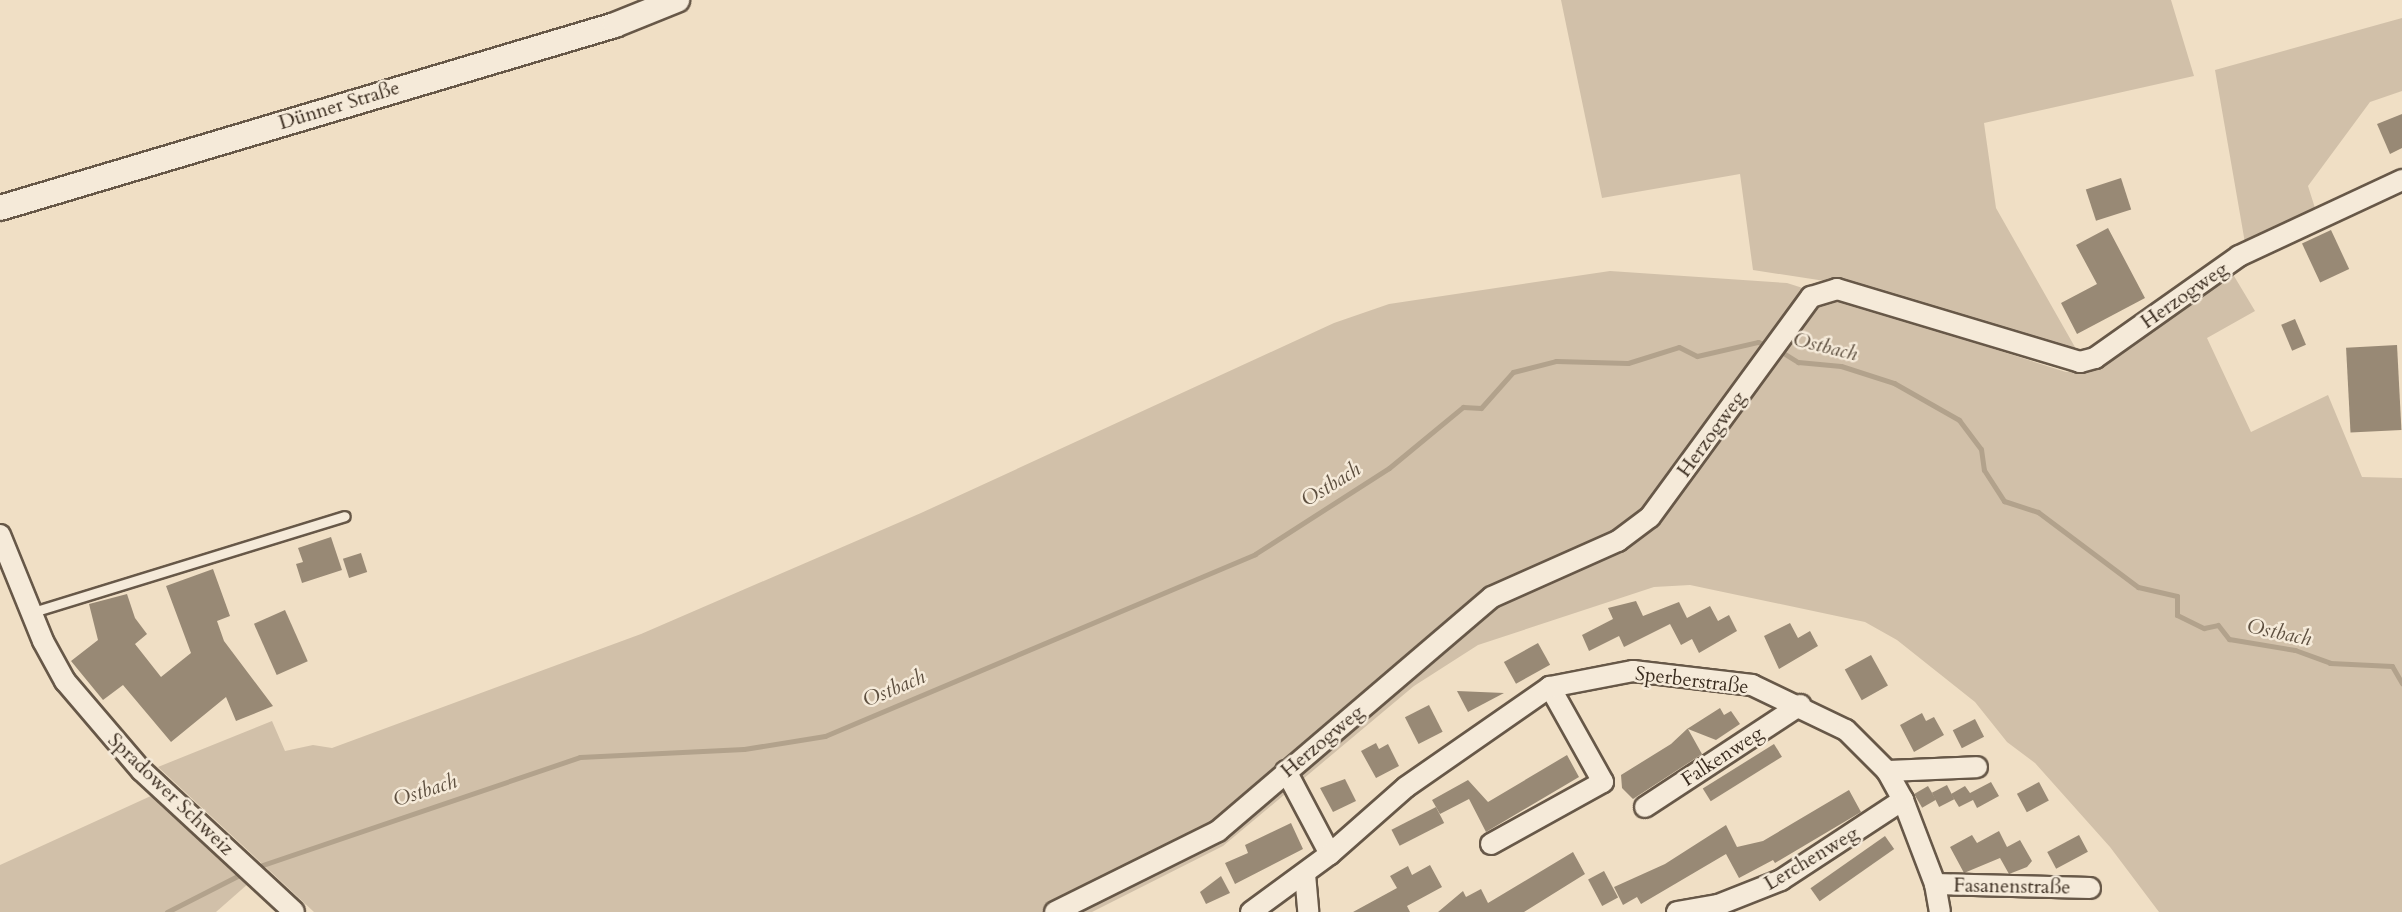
<!DOCTYPE html>
<html>
<head>
<meta charset="utf-8">
<style>
  body { margin:0 }
  #map { position:relative; width:2402px; height:912px; overflow:hidden; background:#f0dfc5; font-family:Cardo,serif }
  div>[style] { position:absolute }
  [style*='--x'] { left:calc(var(--x)*1px); top:calc(var(--y)*1px); width:calc(var(--w)*1px); rotate:calc(var(--a)*1deg) }
  .green>* { inset:0; background:#d1c0a9 }
  .stream>* { height:5px; margin:-2.5px; padding:0 2.5px; transform-origin:2.5px; border-radius:2.5px; background:#b2a28c }
  .building>* { inset:0; background:#988975; transform-origin:0 0 }
  .roads { filter:drop-shadow(2px 0 #675848) drop-shadow(-2px 0 #675848) drop-shadow(0 2px #675848) drop-shadow(0 -2px #675848) }
  .service>* { height:9px; margin:-4.5px; padding:0 4.5px; transform-origin:4.5px; border-radius:4.5px; background:#f5ead9 }
  .minor>* { height:20px; margin:-10px; padding:0 10px; transform-origin:10px; border-radius:10px; background:#f5ead9 }
  .tertiary>* { height:24px; margin:-12px; padding:0 12px; transform-origin:12px; border-radius:12px; background:#f5ead9 }
  span { translate:-50% -50%; white-space:nowrap; text-align:center; line-height:1.15; -webkit-text-stroke:5px #f5ead9; paint-order:stroke }
  .street-label { font-size:20px; color:#392b1e }
  .water-label { font-size:21px; color:#5d4f3f; font-style:italic }
</style>
</head>
<body>
<div id="map">
  <div class="green">
    <div style="clip-path:polygon(1561px 0,2171px 0,2194px 76px,1984px 123px,1996px 208px,2080px 356px,1838px 283px,1753px 270px,1740px 174px,1602px 198px)"></div>
    <div style="clip-path:polygon(2402px 18px,2402px 91px,2370px 102px,2308px 186px,2315px 208px,2245px 243px,2215px 70px)"></div>
    <div style="clip-path:polygon(1610px 271px,1787px 283px,2066px 372px,2090px 369px,2231px 271px,2255px 311px,2207px 338px,2251px 432px,2328px 395px,2362px 477px,2402px 478px,2402px 912px,2159px 912px,2110px 847px,2035px 763px,2007px 742px,1975px 702px,1897px 640px,1865px 622px,1690px 585px,1654px 587px,1478px 645px,1414px 686px,1223px 846px,1092px 912px,314px 912px,158px 767px,272px 721px,285px 751px,313px 745px,332px 748px,641px 634px,921px 513px,1334px 323px,1389px 304px)"></div>
    <div style="clip-path:polygon(153px 795px,249px 883px,216px 912px,0 912px,0 865px)"></div>
  </div>
  <div class="stream">
    <div style="--x:1777;--y:349;--w:25;--a:32"></div>
    <div style="--x:1798;--y:362;--w:43;--a:5.3"></div>
    <div style="--x:1841;--y:366;--w:56;--a:17.8"></div>
    <div style="--x:1894;--y:383;--w:75;--a:29.6"></div>
    <div style="--x:1959;--y:420;--w:36;--a:53"></div>
    <div style="--x:1981;--y:449;--w:21;--a:82"></div>
    <div style="--x:1984;--y:470;--w:37;--a:57"></div>
    <div style="--x:2004;--y:501;--w:36;--a:18"></div>
    <div style="--x:2038;--y:512;--w:125;--a:36.9"></div>
    <div style="--x:2138;--y:587;--w:40;--a:13"></div>
    <div style="--x:2177;--y:596;--w:19;--a:90"></div>
    <div style="--x:2177;--y:615;--w:30;--a:26"></div>
    <div style="--x:2204;--y:628;--w:14;--a:-12"></div>
    <div style="--x:2218;--y:625;--w:18;--a:52"></div>
    <div style="--x:2229;--y:639;--w:67;--a:9.5"></div>
    <div style="--x:2295;--y:650;--w:37;--a:20"></div>
    <div style="--x:2330;--y:663;--w:62;--a:2.8"></div>
    <div style="--x:2392;--y:666;--w:20;--a:60"></div>
    <div style="--x:254;--y:868;--w:344;--a:-18.8"></div>
    <div style="--x:580;--y:757;--w:164;--a:-2.8"></div>
    <div style="--x:744;--y:749;--w:82;--a:-9.1"></div>
    <div style="--x:825;--y:736;--w:467;--a:-22.9"></div>
    <div style="--x:1255;--y:554;--w:159;--a:-32.7"></div>
    <div style="--x:1389;--y:468;--w:96;--a:-39.5"></div>
    <div style="--x:1463;--y:407;--w:18;--a:3"></div>
    <div style="--x:1481;--y:408;--w:48;--a:-48.4"></div>
    <div style="--x:1513;--y:372;--w:44;--a:-14.3"></div>
    <div style="--x:1556;--y:361;--w:72;--a:1.6"></div>
    <div style="--x:1628;--y:363;--w:53;--a:-17.4"></div>
    <div style="--x:1679;--y:347;--w:20;--a:27"></div>
    <div style="--x:1697;--y:356;--w:63;--a:-12.9"></div>
    <div style="--x:1758;--y:342;--w:12;--a:20"></div>
    <div style="--x:167;--y:912;--w:88;--a:-27.1"></div>
  </div>
  <div class="building">
    <div style="clip-path:polygon(2402px 114px,2402px 148px,2390px 154px,2377px 124px)"></div>
    <div style="left:2121px;top:178px;width:33px;height:37px;rotate:72deg"></div>
    <div style="clip-path:polygon(2108px 228px,2145px 298px,2077px 334px,2061px 303px,2097px 284px,2076px 245px)"></div>
    <div style="left:2331px;top:230px;width:43px;height:32px;rotate:65deg"></div>
    <div style="left:2295px;top:319px;width:28px;height:15px;rotate:67deg"></div>
    <div style="left:2397px;top:345px;width:85px;height:51px;rotate:87deg"></div>
    <div style="clip-path:polygon(331px 537px,342px 570px,302px 583px,296px 564px,303px 562px,298px 548px)"></div>
    <div style="left:361px;top:553px;width:20px;height:19px;rotate:72deg"></div>
    <div style="clip-path:polygon(213px 569px,230px 616px,217px 621px,224px 641px,273px 706px,236px 721px,226px 697px,171px 742px,123px 685px,103px 700px,71px 661px,98px 640px,89px 604px,127px 594px,135px 618px,147px 634px,135px 644px,161px 677px,191px 653px,166px 586px)"></div>
    <div style="clip-path:polygon(1636px 601px,1643px 616px,1679px 602px,1687px 618px,1710px 606px,1718px 621px,1729px 615px,1737px 631px,1699px 653px,1692px 639px,1681px 645px,1670px 624px,1624px 647px,1619px 636px,1589px 651px,1582px 635px,1613px 619px,1608px 608px)"></div>
    <div style="left:285px;top:610px;width:56px;height:34px;rotate:66deg"></div>
    <div style="clip-path:polygon(1790px 623px,1798px 638px,1810px 631px,1818px 646px,1779px 669px,1764px 636px)"></div>
    <div style="left:1538px;top:643px;width:25px;height:39px;rotate:61deg"></div>
    <div style="left:1871px;top:655px;width:35px;height:30px;rotate:61deg"></div>
    <div style="clip-path:polygon(1457px 691px,1504px 693px,1468px 712px)"></div>
    <div style="left:1429px;top:705px;width:30px;height:27px;rotate:63deg"></div>
    <div style="clip-path:polygon(1720px 708px,1724px 715px,1731px 711px,1740px 724px,1716px 740px,1688px 729px,1702px 754px,1633px 799px,1622px 788px,1621px 775px,1671px 744px,1687px 729px)"></div>
    <div style="clip-path:polygon(1922px 713px,1926px 721px,1934px 717px,1944px 735px,1914px 752px,1900px 725px)"></div>
    <div style="left:1975px;top:719px;width:20px;height:25px;rotate:63deg"></div>
    <div style="clip-path:polygon(1376px 743px,1379px 749px,1388px 744px,1399px 766px,1376px 778px,1361px 751px)"></div>
    <div style="left:1774px;top:744px;width:15px;height:84px;rotate:58deg"></div>
    <div style="clip-path:polygon(1567px 755px,1579px 777px,1486px 832px,1469px 799px,1440px 814px,1432px 800px,1468px 780px,1488px 802px)"></div>
    <div style="clip-path:polygon(1345px 779px,1356px 801px,1333px 812px,1320px 788px)"></div>
    <div style="clip-path:polygon(1991px 782px,1999px 796px,1977px 808px,1973px 800px,1959px 807px,1951px 794px,1965px 786px,1970px 793px)"></div>
    <div style="left:2039px;top:782px;width:21px;height:25px;rotate:62deg"></div>
    <div style="left:1947px;top:785px;width:16px;height:17px;rotate:63deg"></div>
    <div style="left:1928px;top:786px;width:16px;height:16px;rotate:60deg"></div>
    <div style="clip-path:polygon(1849px 790px,1861px 812px,1775px 863px,1773px 860px,1739px 878px,1726px 854px,1641px 904px,1637px 897px,1623px 905px,1614px 887px,1665px 864px,1726px 825px,1737px 847px,1763px 841px)"></div>
    <div style="left:1436px;top:807px;width:18px;height:50px;rotate:63deg"></div>
    <div style="clip-path:polygon(1291px 823px,1303px 849px,1235px 884px,1225px 863px,1248px 853px,1245px 845px)"></div>
    <div style="clip-path:polygon(1999px 831px,2007px 847px,2020px 840px,2032px 861px,2027px 867px,2009px 874px,2000px 858px,1964px 873px,1950px 847px,1972px 835px,1977px 843px)"></div>
    <div style="left:2079px;top:835px;width:19px;height:36px;rotate:62deg"></div>
    <div style="left:1885px;top:836px;width:16px;height:91px;rotate:55deg"></div>
    <div style="clip-path:polygon(1573px 852px,1585px 874px,1524px 912px,1438px 912px,1463px 891px,1466px 897px,1481px 889px,1488px 903px)"></div>
    <div style="clip-path:polygon(1430px 865px,1442px 887px,1407px 906px,1410px 912px,1353px 912px,1397px 888px,1390px 876px,1408px 866px,1412px 875px)"></div>
    <div style="left:1604px;top:871px;width:30px;height:18px;rotate:62deg"></div>
    <div style="clip-path:polygon(1221px 876px,1230px 893px,1206px 904px,1200px 892px)"></div>
  </div>
  <div class="roads">
    <div class="service">
      <div style="--x:33;--y:612;--w:326;--a:-17.1"></div>
    </div>
    <div class="minor">
      <div style="--x:0;--y:535;--w:114;--a:67.9"></div>
      <div style="--x:43;--y:641;--w:46;--a:61.2"></div>
      <div style="--x:65;--y:681;--w:118;--a:49.5"></div>
      <div style="--x:142;--y:771;--w:207;--a:42.8"></div>
      <div style="--x:1286;--y:771;--w:94;--a:62.1"></div>
      <div style="--x:1887;--y:771;--w:90;--a:-2.5"></div>
      <div style="--x:1645;--y:807;--w:186;--a:-33.3"></div>
      <div style="--x:1491;--y:844;--w:128;--a:-29"></div>
      <div style="--x:1603;--y:782;--w:109;--a:-119.2"></div>
      <div style="--x:1305;--y:874;--w:38;--a:85"></div>
      <div style="--x:1935;--y:884;--w:155;--a:1.5"></div>
      <div style="--x:1055;--y:912;--w:182;--a:-26.4"></div>
      <div style="--x:1218;--y:831;--w:360;--a:-40.5"></div>
      <div style="--x:1492;--y:597;--w:138;--a:-24"></div>
      <div style="--x:1618;--y:541;--w:40;--a:-37"></div>
      <div style="--x:1650;--y:517;--w:273;--a:-53.8"></div>
      <div style="--x:1811;--y:297;--w:27;--a:-17"></div>
      <div style="--x:1837;--y:289;--w:254;--a:16.7"></div>
      <div style="--x:2080;--y:362;--w:16;--a:-15"></div>
      <div style="--x:2095;--y:358;--w:176;--a:-35.3"></div>
      <div style="--x:2239;--y:256;--w:180;--a:-25"></div>
      <div style="--x:1251;--y:912;--w:98;--a:-36.3"></div>
      <div style="--x:1330;--y:854;--w:101;--a:-41.4"></div>
      <div style="--x:1406;--y:787;--w:175;--a:-34.8"></div>
      <div style="--x:1550;--y:687;--w:85;--a:-10.9"></div>
      <div style="--x:1633;--y:671;--w:120;--a:6.7"></div>
      <div style="--x:1752;--y:685;--w:104;--a:25.6"></div>
      <div style="--x:1846;--y:730;--w:58;--a:45"></div>
      <div style="--x:1887;--y:771;--w:33;--a:61"></div>
      <div style="--x:1903;--y:800;--w:90;--a:69.1"></div>
      <div style="--x:1935;--y:884;--w:28;--a:80"></div>
      <div style="--x:1677;--y:912;--w:42;--a:-9.7"></div>
      <div style="--x:1718;--y:905;--w:68;--a:-21.6"></div>
      <div style="--x:1781;--y:880;--w:146;--a:-33.3"></div>
    </div>
    <div class="tertiary">
      <div style="--x:0;--y:208;--w:642;--a:-16.57"></div>
      <div style="--x:615;--y:25;--w:67;--a:-22"></div>
    </div>
  </div>
  <div class="street-label">
    <span style="left:339px;top:105px;rotate:-17deg">Dünner Straße</span>
    <span style="left:2184px;top:295px;rotate:-35deg">Herzogweg</span>
    <span style="left:1711px;top:434px;rotate:-54deg">Herzogweg</span>
    <span style="left:1692px;top:680px;rotate:7deg">Sperberstraße</span>
    <span style="left:1322px;top:741px;rotate:-40deg">Herzogweg</span>
    <span style="left:1722px;top:756px;rotate:-33deg">Falkenweg</span>
    <span style="left:171px;top:794px;rotate:44deg">Spradower Schweiz</span>
    <span style="left:1811px;top:858px;rotate:-31deg">Lerchenweg</span>
    <span style="left:2012px;top:886px;rotate:1deg">Fasanenstraße</span>
  </div>
  <div class="water-label">
    <span style="left:1825px;top:347px;rotate:14deg">Ostbach</span>
    <span style="left:1331px;top:485px;rotate:-32deg">Ostbach</span>
    <span style="left:2279px;top:633px;rotate:12deg">Ostbach</span>
    <span style="left:894px;top:689px;rotate:-23deg">Ostbach</span>
    <span style="left:425px;top:791px;rotate:-18deg">Ostbach</span>
  </div>
</div>
</body>
</html>
